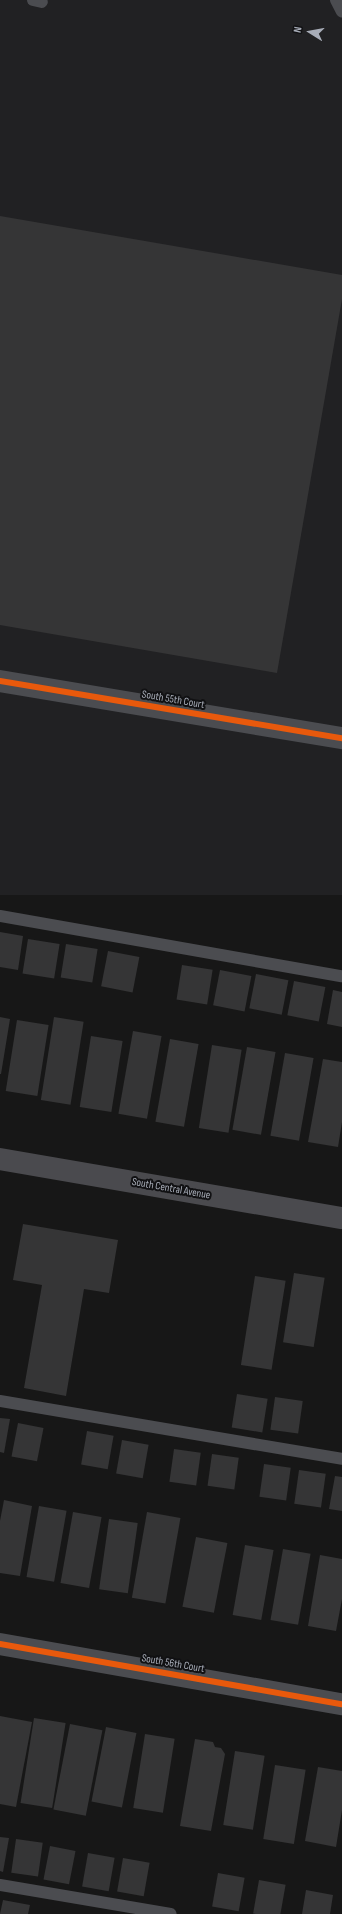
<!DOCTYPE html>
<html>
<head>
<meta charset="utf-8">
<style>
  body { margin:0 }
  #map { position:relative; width:342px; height:1914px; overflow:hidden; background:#171717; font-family:"Sofia Sans Condensed",sans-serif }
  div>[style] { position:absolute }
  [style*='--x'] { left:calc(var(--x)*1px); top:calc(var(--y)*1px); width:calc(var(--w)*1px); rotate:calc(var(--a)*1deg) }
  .built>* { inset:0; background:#212123; transform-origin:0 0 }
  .building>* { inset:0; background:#353536; transform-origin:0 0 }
  .lane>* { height:12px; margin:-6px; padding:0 6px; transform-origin:6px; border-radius:6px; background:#4b4c50 }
  .street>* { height:22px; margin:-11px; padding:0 11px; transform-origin:11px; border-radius:11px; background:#4b4c50 }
  .secondary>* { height:22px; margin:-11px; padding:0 11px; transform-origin:11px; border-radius:11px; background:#4a4a4e }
  .cycleway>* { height:6px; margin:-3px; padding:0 3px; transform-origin:3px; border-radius:3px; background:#e8590c }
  span { translate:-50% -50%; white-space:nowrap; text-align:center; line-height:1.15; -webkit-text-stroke:4px #111113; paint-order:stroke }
  .street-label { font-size:11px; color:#a8adb8 }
  .north { position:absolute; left:290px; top:12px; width:40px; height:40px; -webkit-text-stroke:3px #111113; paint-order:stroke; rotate:281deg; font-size:11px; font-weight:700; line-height:16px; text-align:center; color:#a8adb8 }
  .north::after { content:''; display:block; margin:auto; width:14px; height:18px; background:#a8adb8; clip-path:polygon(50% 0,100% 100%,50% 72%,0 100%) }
</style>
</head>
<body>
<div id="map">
  <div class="built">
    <div style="left:0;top:0;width:342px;height:895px"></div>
  </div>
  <div class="building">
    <div style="clip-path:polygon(0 216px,342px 275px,342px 299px,277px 673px,0 625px)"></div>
    <div style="clip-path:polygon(0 932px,23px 936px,18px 970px,0 967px)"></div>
    <div style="left:28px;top:939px;width:32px;height:35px;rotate:9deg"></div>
    <div style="left:66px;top:944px;width:32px;height:34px;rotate:9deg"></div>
    <div style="left:108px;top:951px;width:32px;height:36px;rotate:11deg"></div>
    <div style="left:182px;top:965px;width:31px;height:35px;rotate:9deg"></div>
    <div style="left:220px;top:970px;width:32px;height:36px;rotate:11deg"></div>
    <div style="left:256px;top:974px;width:33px;height:35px;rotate:11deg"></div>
    <div style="left:294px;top:981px;width:32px;height:35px;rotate:11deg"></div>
    <div style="clip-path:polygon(333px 990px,342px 992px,342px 1027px,327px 1024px)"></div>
    <div style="clip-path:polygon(0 1017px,10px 1019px,1px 1074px,0 1074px)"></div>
    <div style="left:54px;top:1017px;width:30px;height:84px;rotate:9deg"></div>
    <div style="left:17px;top:1020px;width:32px;height:72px;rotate:9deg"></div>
    <div style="left:133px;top:1031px;width:29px;height:84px;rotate:10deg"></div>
    <div style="left:91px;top:1036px;width:32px;height:72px;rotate:9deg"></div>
    <div style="left:170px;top:1039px;width:29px;height:84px;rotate:10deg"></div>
    <div style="left:212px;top:1045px;width:30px;height:84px;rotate:9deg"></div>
    <div style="left:247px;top:1047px;width:29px;height:84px;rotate:10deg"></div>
    <div style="left:285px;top:1053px;width:29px;height:84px;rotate:10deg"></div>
    <div style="clip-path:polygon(323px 1059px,342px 1062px,342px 1122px,338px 1147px,308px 1142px)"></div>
    <div style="clip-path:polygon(23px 1224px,118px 1240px,109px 1293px,84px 1289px,66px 1396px,24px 1388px,42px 1285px,13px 1280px)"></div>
    <div style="left:294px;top:1273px;width:31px;height:70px;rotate:9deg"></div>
    <div style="left:255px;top:1276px;width:31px;height:90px;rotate:9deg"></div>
    <div style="left:237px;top:1394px;width:31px;height:34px;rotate:9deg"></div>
    <div style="left:275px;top:1397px;width:28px;height:33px;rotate:8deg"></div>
    <div style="clip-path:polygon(0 1418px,10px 1419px,4px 1453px,0 1452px)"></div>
    <div style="left:18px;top:1423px;width:26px;height:34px;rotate:11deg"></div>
    <div style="left:87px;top:1431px;width:27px;height:34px;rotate:10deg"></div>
    <div style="left:122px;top:1440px;width:27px;height:34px;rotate:10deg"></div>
    <div style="left:174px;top:1449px;width:27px;height:33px;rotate:8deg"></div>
    <div style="left:212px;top:1454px;width:27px;height:32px;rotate:8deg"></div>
    <div style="left:264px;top:1464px;width:27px;height:33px;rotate:8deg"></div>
    <div style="left:299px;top:1470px;width:27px;height:34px;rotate:8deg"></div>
    <div style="clip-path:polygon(335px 1476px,342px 1477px,342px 1511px,329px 1509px)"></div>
    <div style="clip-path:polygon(4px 1500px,32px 1506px,20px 1576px,0 1573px,0 1521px)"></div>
    <div style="left:39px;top:1506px;width:28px;height:72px;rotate:10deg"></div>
    <div style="left:73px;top:1512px;width:29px;height:72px;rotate:10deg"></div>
    <div style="left:147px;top:1512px;width:34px;height:87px;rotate:10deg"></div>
    <div style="left:109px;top:1519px;width:29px;height:71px;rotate:8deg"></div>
    <div style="left:196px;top:1537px;width:32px;height:71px;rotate:11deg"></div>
    <div style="left:245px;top:1545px;width:29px;height:71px;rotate:10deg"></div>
    <div style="left:283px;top:1549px;width:28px;height:72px;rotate:10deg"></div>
    <div style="clip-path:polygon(320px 1555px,342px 1559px,342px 1599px,336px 1631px,308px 1626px)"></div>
    <div style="clip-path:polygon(0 1716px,32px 1722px,16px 1807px,0 1804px)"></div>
    <div style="left:34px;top:1718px;width:32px;height:86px;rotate:9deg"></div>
    <div style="left:70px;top:1724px;width:33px;height:87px;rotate:11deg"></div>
    <div style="left:106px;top:1727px;width:31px;height:76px;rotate:11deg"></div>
    <div style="left:145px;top:1734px;width:30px;height:75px;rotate:9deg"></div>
    <div style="clip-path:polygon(195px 1739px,213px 1742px,215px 1747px,221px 1748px,225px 1754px,211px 1831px,180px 1826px)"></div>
    <div style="left:235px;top:1751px;width:30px;height:75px;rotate:9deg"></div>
    <div style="left:275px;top:1765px;width:31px;height:75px;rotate:9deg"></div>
    <div style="clip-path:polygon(318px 1767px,342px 1771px,342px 1810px,336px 1847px,305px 1841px)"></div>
    <div style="clip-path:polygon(0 1837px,9px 1838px,3px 1872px,0 1871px)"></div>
    <div style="left:16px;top:1839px;width:27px;height:34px;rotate:8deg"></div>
    <div style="left:50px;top:1846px;width:26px;height:34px;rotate:11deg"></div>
    <div style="left:88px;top:1853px;width:27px;height:34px;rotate:10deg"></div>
    <div style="left:123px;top:1858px;width:27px;height:34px;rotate:10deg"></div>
    <div style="left:218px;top:1873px;width:27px;height:34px;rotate:10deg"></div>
    <div style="left:259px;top:1880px;width:27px;height:34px;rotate:10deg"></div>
    <div style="clip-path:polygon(306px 1890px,333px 1895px,330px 1914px,302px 1914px)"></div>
    <div style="clip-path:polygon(3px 1900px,30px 1905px,28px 1914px,0 1914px)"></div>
  </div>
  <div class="lane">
    <div style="--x:33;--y:0;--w:9;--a:13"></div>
    <div style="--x:336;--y:0;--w:13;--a:63"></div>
    <div style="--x:0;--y:916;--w:347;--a:10"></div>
    <div style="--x:0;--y:1401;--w:347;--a:9.6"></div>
    <div style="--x:0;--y:1885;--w:173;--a:9.6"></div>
  </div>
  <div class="street">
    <div style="--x:0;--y:681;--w:347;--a:9.5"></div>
    <div style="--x:0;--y:1644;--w:347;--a:10"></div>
  </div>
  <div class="secondary">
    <div style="--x:0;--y:1159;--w:347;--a:9.8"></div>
  </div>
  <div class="cycleway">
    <div style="--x:0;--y:681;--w:347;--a:9.5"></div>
    <div style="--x:0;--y:1644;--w:347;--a:10"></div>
  </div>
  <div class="street-label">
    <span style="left:173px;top:700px;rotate:10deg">South 55th Court</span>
    <span style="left:171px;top:1189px;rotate:10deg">South Central Avenue</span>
    <span style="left:173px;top:1664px;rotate:10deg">South 56th Court</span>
  </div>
  <div class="north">N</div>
</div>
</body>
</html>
